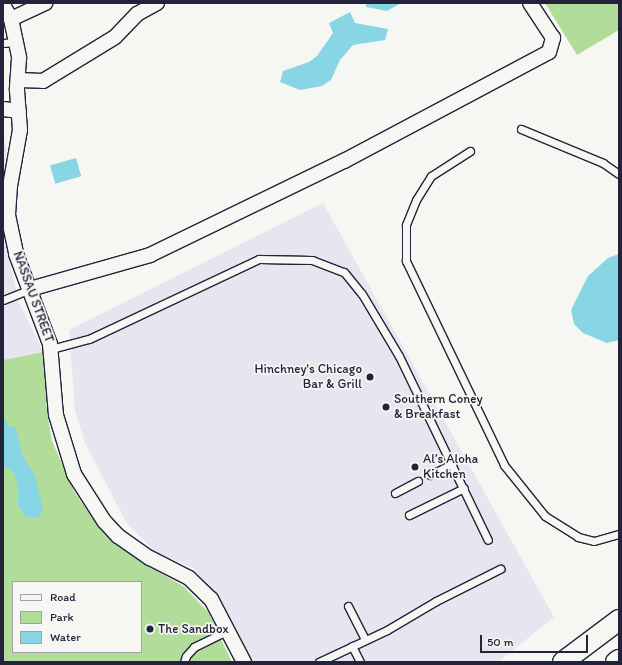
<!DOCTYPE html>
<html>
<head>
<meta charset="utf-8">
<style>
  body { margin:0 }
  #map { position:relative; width:622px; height:665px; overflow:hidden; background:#f6f6f2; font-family:Itim,sans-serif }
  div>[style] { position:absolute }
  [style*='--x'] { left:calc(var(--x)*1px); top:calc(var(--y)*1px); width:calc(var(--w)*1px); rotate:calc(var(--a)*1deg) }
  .built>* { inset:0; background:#e9e5f0 }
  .green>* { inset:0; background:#b1dc99 }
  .water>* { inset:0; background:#87d5e5; transform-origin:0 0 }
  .roads { filter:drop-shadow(1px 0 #22223b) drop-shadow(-1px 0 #22223b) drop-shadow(0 1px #22223b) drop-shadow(0 -1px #22223b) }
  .service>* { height:7px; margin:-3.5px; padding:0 3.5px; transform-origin:3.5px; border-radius:3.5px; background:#f6f6f2 }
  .minor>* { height:14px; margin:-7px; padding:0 7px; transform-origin:7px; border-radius:7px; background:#f6f6f2 }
  .secondary>* { height:20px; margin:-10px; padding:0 10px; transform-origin:10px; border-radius:10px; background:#f6f6f2 }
  .dots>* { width:11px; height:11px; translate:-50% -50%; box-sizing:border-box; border:2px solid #f6f6f2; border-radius:50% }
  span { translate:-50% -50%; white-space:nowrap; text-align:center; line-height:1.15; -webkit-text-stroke:3.5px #f6f6f2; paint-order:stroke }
  .street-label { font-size:13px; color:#22223b }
  .poi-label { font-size:13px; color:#22223b }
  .right { translate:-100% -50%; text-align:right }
  .left { translate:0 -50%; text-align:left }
  .frame { position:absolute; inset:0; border:4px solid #22223b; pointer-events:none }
  .legend { position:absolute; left:12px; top:581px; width:130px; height:72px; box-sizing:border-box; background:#f6f6f2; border:1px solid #a1a1a9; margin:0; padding:5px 7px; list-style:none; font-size:12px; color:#22223b }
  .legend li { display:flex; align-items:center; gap:8px; height:20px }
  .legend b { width:20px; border:1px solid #a1a1a9 }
  .scale { position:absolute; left:480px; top:635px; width:108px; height:18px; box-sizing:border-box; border:2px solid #22223b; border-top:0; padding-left:5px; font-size:12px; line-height:14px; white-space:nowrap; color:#22223b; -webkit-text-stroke:3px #f6f6f2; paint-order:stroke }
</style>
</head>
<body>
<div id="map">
  <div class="built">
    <div style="clip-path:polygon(3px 137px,7px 148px,3px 179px)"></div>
    <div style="clip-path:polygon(323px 203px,554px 617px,498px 662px,253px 662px,215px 594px,193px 568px,155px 552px,126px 522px,85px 443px,75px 411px,69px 330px)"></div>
    <div style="clip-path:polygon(3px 229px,19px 303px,44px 352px,3px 360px)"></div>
  </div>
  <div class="green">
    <div style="clip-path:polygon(545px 3px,619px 3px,619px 30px,577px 55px)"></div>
    <div style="clip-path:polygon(evenodd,44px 352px,47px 412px,52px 441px,75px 493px,93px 519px,117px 544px,143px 563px,183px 586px,208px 612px,232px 662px,3px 662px,3px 360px,44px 352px,13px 582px,141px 582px,141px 652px,13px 652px,13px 582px)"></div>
  </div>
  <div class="water">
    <div style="clip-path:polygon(366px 3px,401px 3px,387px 11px,366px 7px)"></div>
    <div style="clip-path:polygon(350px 12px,355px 23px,388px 29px,385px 40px,353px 45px,340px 60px,331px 80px,322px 86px,300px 90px,280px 82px,283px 71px,309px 62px,317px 56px,333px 33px,329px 23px)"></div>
    <div style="left:76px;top:158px;width:19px;height:27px;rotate:74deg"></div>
    <div style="clip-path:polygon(619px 254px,619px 340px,607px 343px,583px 333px,574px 324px,571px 310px,588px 276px,608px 258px)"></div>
    <div style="clip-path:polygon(3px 417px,10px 427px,16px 427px,22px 455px,35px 476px,43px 508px,39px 517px,26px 517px,18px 506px,18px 487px,14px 473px,3px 465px)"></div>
  </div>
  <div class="roads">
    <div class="service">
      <div style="--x:3;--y:43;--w:13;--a:-4"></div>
      <div style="--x:521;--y:129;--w:89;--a:22.5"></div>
      <div style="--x:603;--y:163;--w:19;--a:35"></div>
      <div style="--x:470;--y:151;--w:46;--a:147.3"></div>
      <div style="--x:431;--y:176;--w:28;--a:122"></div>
      <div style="--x:416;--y:200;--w:27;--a:112"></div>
      <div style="--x:406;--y:225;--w:36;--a:90"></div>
      <div style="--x:406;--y:261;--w:226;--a:64.3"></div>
      <div style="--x:504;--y:465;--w:65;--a:51.2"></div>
      <div style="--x:545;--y:516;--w:39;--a:32"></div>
      <div style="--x:578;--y:537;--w:16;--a:14"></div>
      <div style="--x:594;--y:541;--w:26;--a:-16"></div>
      <div style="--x:3;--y:300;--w:29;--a:-22"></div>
      <div style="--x:51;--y:349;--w:39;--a:-15"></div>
      <div style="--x:89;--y:339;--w:188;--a:-25.2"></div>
      <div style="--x:259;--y:259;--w:53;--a:1.1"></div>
      <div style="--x:312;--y:260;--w:34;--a:21"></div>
      <div style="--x:344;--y:272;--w:28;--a:51"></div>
      <div style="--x:362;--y:294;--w:72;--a:59.2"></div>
      <div style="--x:399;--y:356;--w:204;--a:64.2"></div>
      <div style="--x:430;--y:475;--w:25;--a:-27"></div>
      <div style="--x:395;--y:493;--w:26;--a:-28"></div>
      <div style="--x:409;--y:515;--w:61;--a:-26.1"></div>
      <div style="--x:348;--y:606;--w:38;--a:63"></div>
      <div style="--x:352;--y:646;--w:18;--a:63"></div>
      <div style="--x:184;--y:662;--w:6;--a:-72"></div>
      <div style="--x:186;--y:656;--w:12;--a:-48"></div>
      <div style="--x:194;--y:647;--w:39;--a:-26"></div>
      <div style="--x:319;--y:662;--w:75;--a:-25.2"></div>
      <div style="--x:387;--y:630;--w:57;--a:-30.6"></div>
      <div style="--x:436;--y:601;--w:72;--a:-26.6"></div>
    </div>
    <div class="minor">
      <div style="--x:3;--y:5;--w:16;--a:60"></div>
      <div style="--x:11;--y:19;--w:40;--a:78"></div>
      <div style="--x:19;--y:58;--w:32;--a:94"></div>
      <div style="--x:17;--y:90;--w:40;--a:85.7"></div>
      <div style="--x:20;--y:130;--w:57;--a:100.1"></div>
      <div style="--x:10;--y:186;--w:29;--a:94"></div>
      <div style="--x:8;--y:215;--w:40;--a:78"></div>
      <div style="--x:16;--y:254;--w:96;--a:69.3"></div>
      <div style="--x:50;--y:344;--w:71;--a:85.2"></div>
      <div style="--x:56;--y:415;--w:62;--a:73"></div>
      <div style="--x:74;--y:474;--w:56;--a:57.4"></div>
      <div style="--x:104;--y:521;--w:21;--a:47"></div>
      <div style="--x:118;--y:536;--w:39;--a:35"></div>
      <div style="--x:150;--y:558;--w:44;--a:27.1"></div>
      <div style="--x:189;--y:578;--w:30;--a:44"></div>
      <div style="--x:211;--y:599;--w:71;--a:62.4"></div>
      <div style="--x:11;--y:19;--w:38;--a:-25"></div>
      <div style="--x:18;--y:80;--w:25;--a:2"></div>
      <div style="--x:43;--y:81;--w:84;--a:-31.4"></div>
      <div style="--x:115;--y:37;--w:32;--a:-46"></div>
      <div style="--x:137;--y:14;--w:23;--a:-29"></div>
      <div style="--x:3;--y:109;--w:16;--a:7"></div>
      <div style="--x:30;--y:289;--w:125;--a:-15.8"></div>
      <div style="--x:150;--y:255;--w:216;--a:-25.9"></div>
      <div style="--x:344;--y:161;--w:232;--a:-28"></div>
      <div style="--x:549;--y:52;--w:15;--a:-74"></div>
      <div style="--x:553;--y:38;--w:42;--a:-123.3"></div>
    </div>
    <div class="secondary">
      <div style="--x:563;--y:662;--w:70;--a:-36.9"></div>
      <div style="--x:616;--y:662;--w:4;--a:-34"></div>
    </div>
  </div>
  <div class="dots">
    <div style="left:370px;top:377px;background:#22223b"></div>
    <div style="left:386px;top:407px;background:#22223b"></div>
    <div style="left:415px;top:467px;background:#22223b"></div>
    <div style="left:150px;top:629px;background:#22223b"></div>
  </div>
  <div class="street-label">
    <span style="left:33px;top:297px;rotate:70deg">NASSAU STREET</span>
  </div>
  <div class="poi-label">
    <span class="right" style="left:362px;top:377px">Hinchney's Chicago<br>Bar &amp; Grill</span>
    <span class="left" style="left:394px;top:407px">Southern Coney<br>&amp; Breakfast</span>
    <span class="left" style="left:423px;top:467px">Al’s Aloha<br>Kitchen</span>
    <span class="left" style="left:158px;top:629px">The Sandbox</span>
  </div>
  <div class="frame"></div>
  <ul class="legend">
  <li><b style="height:5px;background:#f6f6f2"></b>Road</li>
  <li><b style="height:11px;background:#b1dc99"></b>Park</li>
  <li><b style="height:11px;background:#87d5e5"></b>Water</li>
  </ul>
  <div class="scale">50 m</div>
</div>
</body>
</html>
